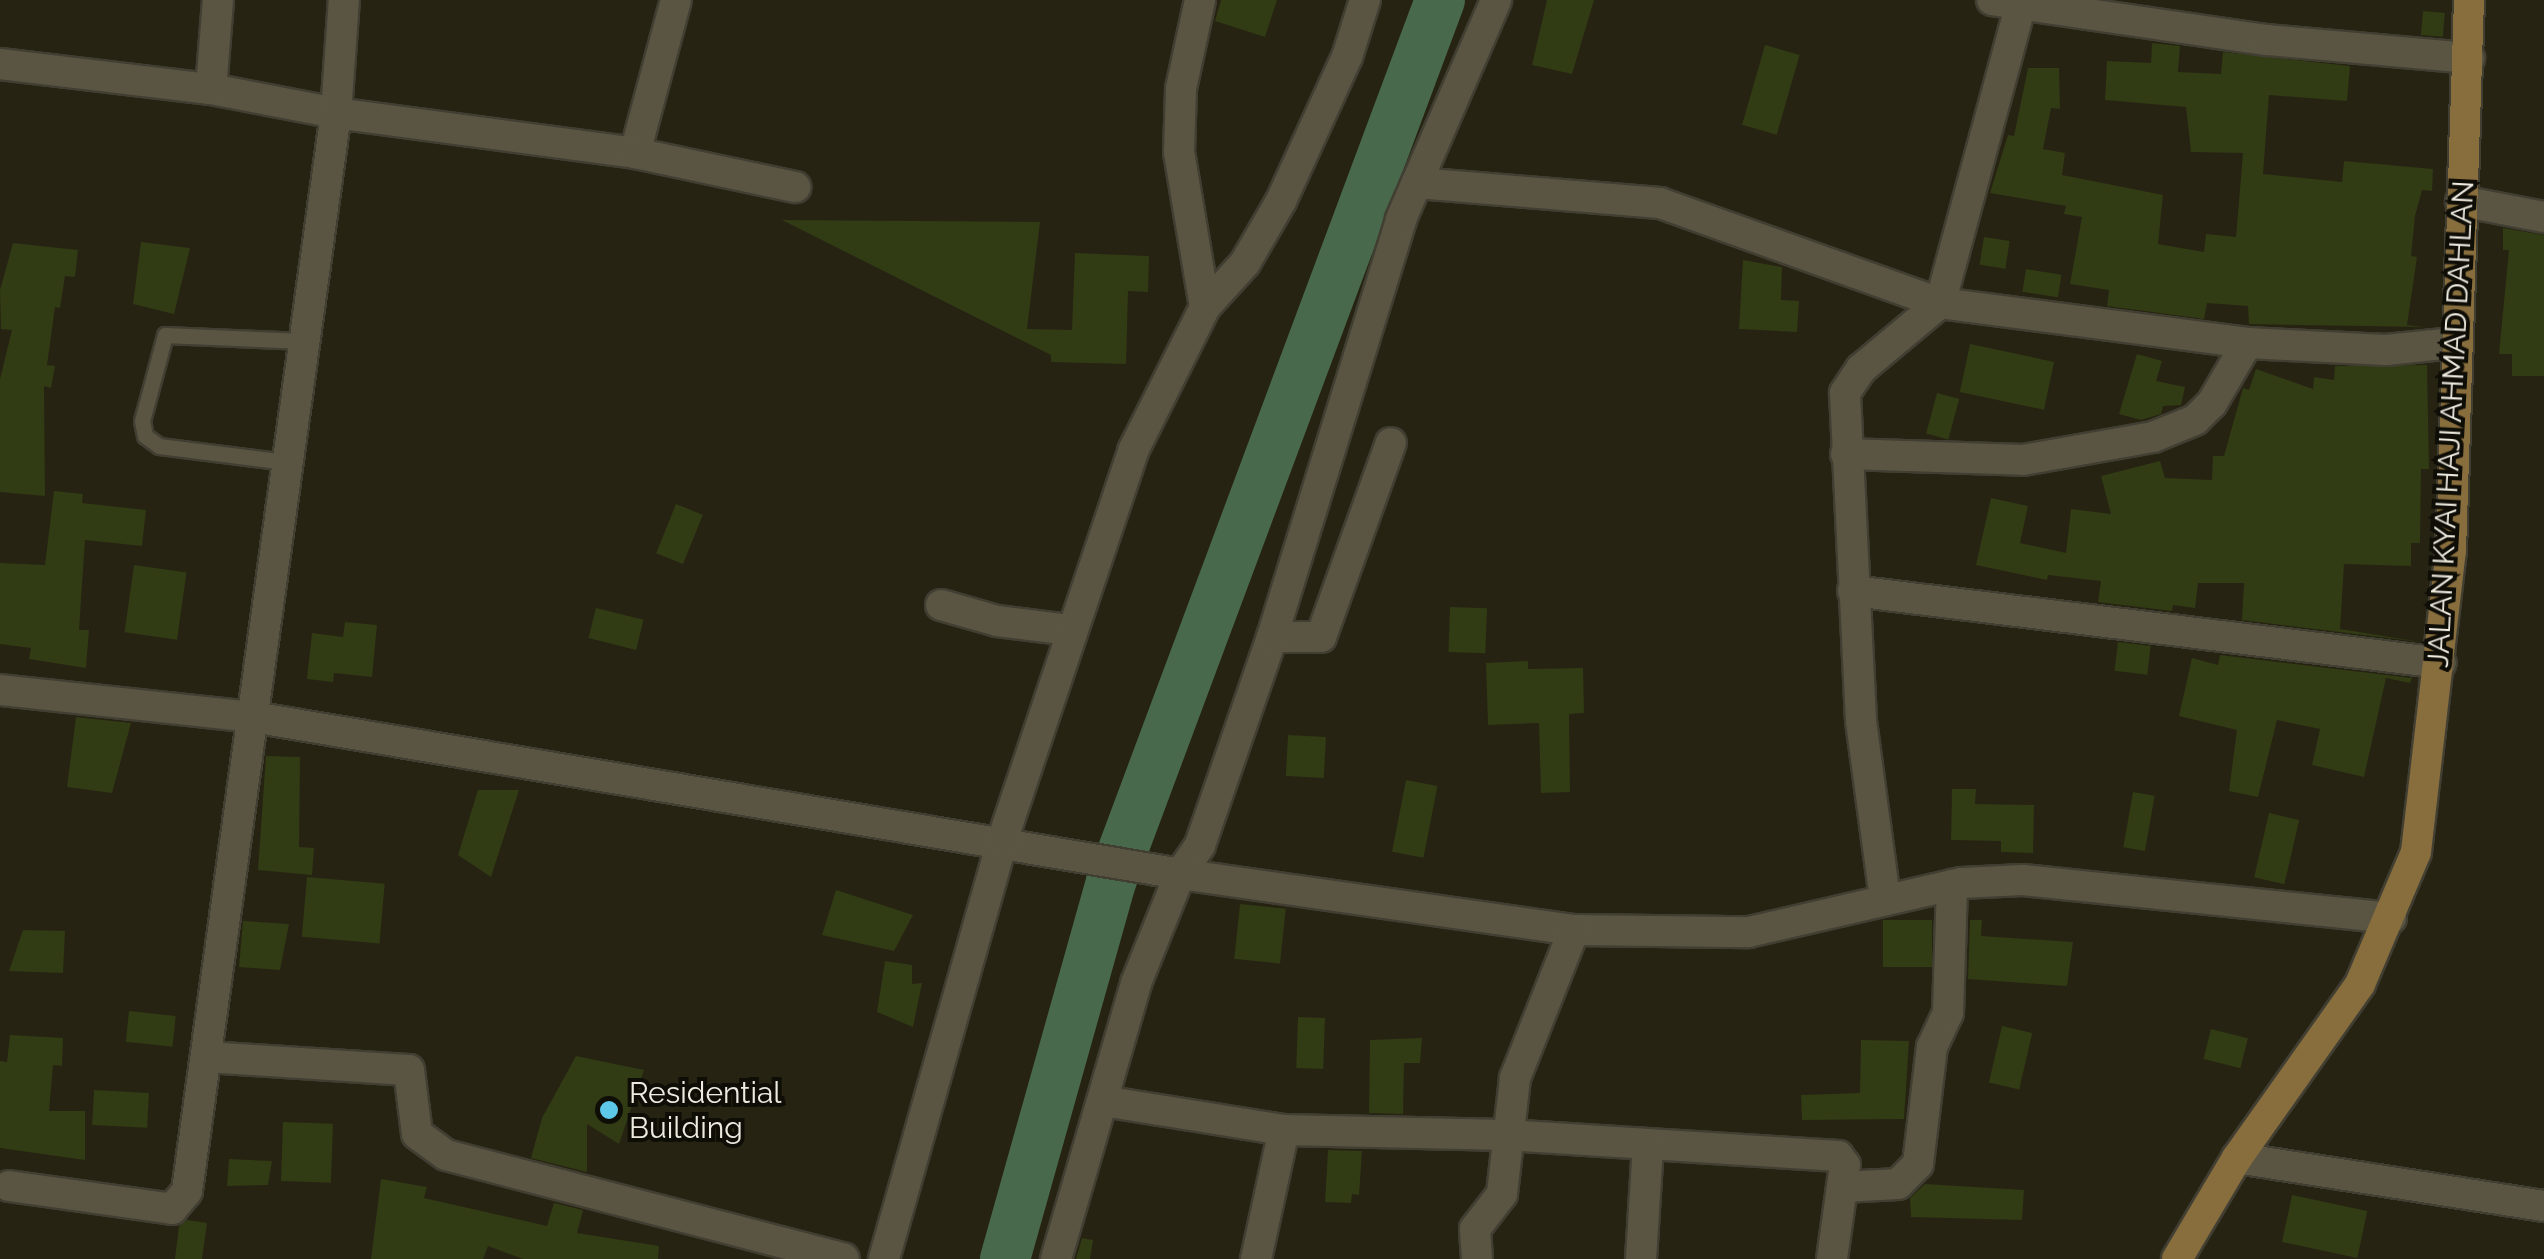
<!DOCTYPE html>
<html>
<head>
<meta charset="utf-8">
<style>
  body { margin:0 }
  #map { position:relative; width:2544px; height:1259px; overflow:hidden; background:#272313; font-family:Raleway,sans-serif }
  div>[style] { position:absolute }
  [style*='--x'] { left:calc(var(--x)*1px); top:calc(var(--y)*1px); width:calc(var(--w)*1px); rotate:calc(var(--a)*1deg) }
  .river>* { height:50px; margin:-25px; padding:0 25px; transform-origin:25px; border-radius:25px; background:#48694b }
  .building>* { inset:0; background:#313b14; transform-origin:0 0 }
  .roads { filter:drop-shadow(2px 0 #413e32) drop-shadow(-2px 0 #413e32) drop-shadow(0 2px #413e32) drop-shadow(0 -2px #413e32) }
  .lane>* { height:15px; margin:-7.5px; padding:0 7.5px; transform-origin:7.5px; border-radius:7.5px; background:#5a5543 }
  .street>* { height:30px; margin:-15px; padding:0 15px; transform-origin:15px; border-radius:15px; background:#5a5543 }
  .secondary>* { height:30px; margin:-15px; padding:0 15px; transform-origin:15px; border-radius:15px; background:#886d3d }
  .dots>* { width:28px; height:28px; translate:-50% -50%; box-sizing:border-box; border:5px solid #0e0d06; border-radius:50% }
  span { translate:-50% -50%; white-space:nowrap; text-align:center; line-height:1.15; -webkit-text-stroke:8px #0e0d06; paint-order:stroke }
  .street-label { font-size:30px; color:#edeae0 }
  .poi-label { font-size:30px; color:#edeae0 }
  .left { translate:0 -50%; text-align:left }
</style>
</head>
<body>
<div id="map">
  <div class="river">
    <div style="--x:1005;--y:1259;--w:392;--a:-74.3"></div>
    <div style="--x:1111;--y:882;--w:941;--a:-69.54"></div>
  </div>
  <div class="building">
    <div style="clip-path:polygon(1221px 0,1277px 0,1265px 37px,1215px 21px)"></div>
    <div style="clip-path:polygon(1547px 0,1594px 0,1572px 74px,1532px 65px)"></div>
    <div style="left:2423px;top:11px;width:22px;height:24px;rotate:5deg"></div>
    <div style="clip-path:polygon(2152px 43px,2180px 46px,2178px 72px,2221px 74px,2223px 52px,2350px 66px,2347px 101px,2269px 95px,2263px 174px,2342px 182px,2344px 161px,2433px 169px,2432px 191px,2422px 190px,2415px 216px,2411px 256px,2417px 257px,2407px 325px,2424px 327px,2249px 324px,2248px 306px,2207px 303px,2204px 319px,2107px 306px,2109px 290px,2070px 284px,2082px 217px,2064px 214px,2066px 206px,1990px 193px,2008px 135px,2014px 136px,2028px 68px,2059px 68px,2060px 109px,2051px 108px,2043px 149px,2065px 153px,2062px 175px,2163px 195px,2158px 244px,2204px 252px,2206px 234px,2236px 237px,2243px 153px,2191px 152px,2186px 107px,2105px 100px,2107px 61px,2151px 63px)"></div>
    <div style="left:1765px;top:45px;width:36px;height:83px;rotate:16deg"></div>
    <div style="clip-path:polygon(782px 220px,1040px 222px,1027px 329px,1072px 330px,1075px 253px,1149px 256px,1148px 292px,1128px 291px,1126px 364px,1051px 362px,1051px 355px)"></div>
    <div style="clip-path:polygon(2503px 228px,2544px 235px,2544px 376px,2512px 376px,2512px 354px,2499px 354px,2509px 250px,2503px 250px)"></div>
    <div style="left:1984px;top:237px;width:26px;height:28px;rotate:9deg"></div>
    <div style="clip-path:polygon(141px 242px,190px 248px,174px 314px,133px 304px)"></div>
    <div style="clip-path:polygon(13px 243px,78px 250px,75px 277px,65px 276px,60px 308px,55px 307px,47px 365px,55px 366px,51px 388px,44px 386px,45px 496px,0 492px,0 379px,12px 330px,1px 329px,0 290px)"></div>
    <div style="clip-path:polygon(1743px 260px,1782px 267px,1781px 300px,1799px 301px,1797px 332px,1739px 329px)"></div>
    <div style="left:2026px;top:269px;width:36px;height:23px;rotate:9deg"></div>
    <div style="left:1970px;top:344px;width:86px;height:49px;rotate:12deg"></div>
    <div style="clip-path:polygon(2137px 354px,2162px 361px,2156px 381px,2185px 387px,2181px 405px,2163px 406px,2161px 414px,2141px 420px,2119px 414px)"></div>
    <div style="clip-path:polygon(2427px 365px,2429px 469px,2421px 469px,2420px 543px,2411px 543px,2411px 566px,2344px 564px,2340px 629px,2421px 642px,2242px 620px,2244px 583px,2198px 583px,2195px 608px,2173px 605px,2172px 611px,2098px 602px,2101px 581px,2048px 575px,2047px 580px,1976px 565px,1991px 498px,2028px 506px,2020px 543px,2066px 553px,2071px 509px,2111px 514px,2101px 476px,2160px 461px,2165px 478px,2212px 480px,2213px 456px,2224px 456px,2243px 388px,2249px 390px,2256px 369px,2313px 389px,2314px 377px,2334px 380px,2335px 366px)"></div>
    <div style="left:1937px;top:393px;width:23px;height:42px;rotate:15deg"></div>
    <div style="clip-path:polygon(54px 491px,83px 494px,82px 503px,146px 510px,142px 546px,85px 540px,79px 630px,89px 630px,86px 668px,29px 659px,31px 648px,0 644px,0 563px,45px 565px)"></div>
    <div style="left:676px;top:504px;width:29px;height:53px;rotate:22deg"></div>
    <div style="left:134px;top:565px;width:53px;height:68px;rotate:8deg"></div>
    <div style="left:1450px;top:607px;width:37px;height:45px;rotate:2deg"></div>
    <div style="left:596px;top:608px;width:49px;height:31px;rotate:14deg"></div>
    <div style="clip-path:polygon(345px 622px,377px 625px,372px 677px,334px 673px,333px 682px,307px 679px,312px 633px,343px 637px)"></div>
    <div style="left:2118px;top:642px;width:33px;height:29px;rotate:7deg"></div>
    <div style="clip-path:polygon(2220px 655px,2412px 678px,2410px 683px,2386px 678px,2364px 777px,2312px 765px,2320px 729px,2277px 720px,2258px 797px,2229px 791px,2237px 730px,2179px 716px,2192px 658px,2218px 665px)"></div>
    <div style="clip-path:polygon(1528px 661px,1528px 669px,1583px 668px,1584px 713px,1569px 714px,1570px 792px,1541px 793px,1539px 723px,1488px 725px,1486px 663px)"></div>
    <div style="clip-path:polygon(76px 717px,131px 723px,112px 793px,67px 787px)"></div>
    <div style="left:1288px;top:735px;width:38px;height:41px;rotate:3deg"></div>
    <div style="clip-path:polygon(266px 756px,300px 757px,299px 847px,314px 848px,312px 875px,258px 870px)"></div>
    <div style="left:1406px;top:780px;width:32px;height:73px;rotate:11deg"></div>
    <div style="clip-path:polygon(1952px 789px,1976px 789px,1975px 804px,2034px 805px,2033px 853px,2001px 852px,2001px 841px,1951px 840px)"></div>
    <div style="clip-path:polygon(478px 790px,519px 790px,491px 877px,458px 855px)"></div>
    <div style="left:2133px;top:792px;width:22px;height:56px;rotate:10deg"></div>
    <div style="left:2269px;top:813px;width:31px;height:66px;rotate:13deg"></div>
    <div style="left:307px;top:877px;width:78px;height:60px;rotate:5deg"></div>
    <div style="clip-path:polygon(836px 890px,913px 915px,894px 951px,822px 935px)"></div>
    <div style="left:1240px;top:904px;width:46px;height:55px;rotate:6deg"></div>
    <div style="left:1883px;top:920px;width:49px;height:47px"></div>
    <div style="clip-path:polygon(1970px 920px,1982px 920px,1981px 936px,2073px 942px,2067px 986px,1968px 979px)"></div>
    <div style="clip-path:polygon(243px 921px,289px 924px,280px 970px,239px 967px)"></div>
    <div style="clip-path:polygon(23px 930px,65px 931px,63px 973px,9px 971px)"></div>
    <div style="clip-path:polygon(885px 961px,912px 965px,912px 984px,922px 983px,913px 1027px,877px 1012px)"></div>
    <div style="left:129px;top:1011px;width:47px;height:31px;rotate:6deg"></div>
    <div style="left:1298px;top:1017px;width:27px;height:51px;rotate:2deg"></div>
    <div style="left:2002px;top:1026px;width:31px;height:58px;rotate:13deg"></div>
    <div style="left:2211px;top:1029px;width:38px;height:31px;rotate:14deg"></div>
    <div style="clip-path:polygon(10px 1035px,63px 1038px,62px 1066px,53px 1065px,49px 1111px,85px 1111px,85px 1160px,0 1148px,0 1061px,7px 1062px)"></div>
    <div style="clip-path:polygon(1422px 1038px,1420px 1063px,1404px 1063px,1403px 1114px,1369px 1113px,1370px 1040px)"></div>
    <div style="clip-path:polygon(1861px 1040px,1909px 1041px,1904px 1119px,1802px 1120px,1801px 1095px,1860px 1093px)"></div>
    <div style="clip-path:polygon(576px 1056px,644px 1070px,619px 1144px,587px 1124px,587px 1172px,531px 1158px,542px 1118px)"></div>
    <div style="left:94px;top:1090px;width:55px;height:35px;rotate:3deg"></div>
    <div style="left:283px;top:1122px;width:50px;height:59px;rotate:2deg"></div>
    <div style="clip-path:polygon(1328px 1150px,1362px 1151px,1359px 1195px,1352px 1194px,1351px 1203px,1325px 1202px)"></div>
    <div style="clip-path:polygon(229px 1159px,272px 1161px,268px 1185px,227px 1186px)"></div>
    <div style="clip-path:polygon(381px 1179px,427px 1187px,424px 1198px,547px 1226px,554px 1203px,583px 1210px,577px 1233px,659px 1246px,658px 1259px,523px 1259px,488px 1246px,483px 1259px,371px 1259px)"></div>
    <div style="clip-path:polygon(1925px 1184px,2024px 1190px,2022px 1220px,1911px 1217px,1910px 1198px)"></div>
    <div style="left:2292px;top:1195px;width:77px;height:48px;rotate:12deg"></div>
    <div style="clip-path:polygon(187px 1220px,207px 1223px,202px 1259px,175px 1259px,179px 1226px)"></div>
    <div style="clip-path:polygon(1082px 1238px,1093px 1240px,1090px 1259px,1076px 1259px)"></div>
  </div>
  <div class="roads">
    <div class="lane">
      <div style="--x:286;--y:462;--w:128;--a:-172.8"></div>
      <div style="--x:159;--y:446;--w:17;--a:-144"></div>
      <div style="--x:145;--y:436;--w:15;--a:-101"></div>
      <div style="--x:142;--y:421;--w:89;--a:-75"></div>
      <div style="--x:165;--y:335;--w:138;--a:2.5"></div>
    </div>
    <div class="street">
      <div style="--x:1200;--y:0;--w:91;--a:102.1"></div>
      <div style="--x:1181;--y:89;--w:63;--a:91.8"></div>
      <div style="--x:1179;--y:152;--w:157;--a:80.5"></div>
      <div style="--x:1992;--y:0;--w:278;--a:8.3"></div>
      <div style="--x:2267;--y:40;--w:203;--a:5.1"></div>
      <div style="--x:2022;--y:0;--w:314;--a:105.1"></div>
      <div style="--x:1940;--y:303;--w:310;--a:7.4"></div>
      <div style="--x:2247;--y:343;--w:139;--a:2.9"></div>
      <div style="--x:2386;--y:350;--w:67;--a:-6"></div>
      <div style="--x:0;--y:64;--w:212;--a:6.8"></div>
      <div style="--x:211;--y:89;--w:127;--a:10.9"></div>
      <div style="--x:336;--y:113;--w:113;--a:-86"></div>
      <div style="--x:211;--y:89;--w:89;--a:-85.5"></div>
      <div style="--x:635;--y:153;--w:158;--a:-75"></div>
      <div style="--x:1417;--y:183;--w:244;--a:4.7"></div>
      <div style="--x:1660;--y:203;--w:297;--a:19.7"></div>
      <div style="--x:1940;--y:303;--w:103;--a:140.1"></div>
      <div style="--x:1861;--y:369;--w:29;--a:124"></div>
      <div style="--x:1845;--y:393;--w:328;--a:87.2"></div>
      <div style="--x:1861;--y:721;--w:180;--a:82.3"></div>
      <div style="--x:2461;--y:201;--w:85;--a:10.9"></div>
      <div style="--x:1846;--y:454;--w:177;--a:1.9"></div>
      <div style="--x:2023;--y:460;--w:132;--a:-10"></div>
      <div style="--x:2153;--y:437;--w:45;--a:-22"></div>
      <div style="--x:2195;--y:420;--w:24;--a:-45"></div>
      <div style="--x:2212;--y:403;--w:69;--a:-59.7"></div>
      <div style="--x:1853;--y:591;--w:592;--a:6.98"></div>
      <div style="--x:941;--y:605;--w:58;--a:15.9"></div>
      <div style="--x:997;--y:621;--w:74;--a:7"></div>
      <div style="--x:1272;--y:637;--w:49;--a:0"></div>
      <div style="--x:1321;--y:637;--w:206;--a:-70.2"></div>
      <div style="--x:0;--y:690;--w:254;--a:6.1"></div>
      <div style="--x:253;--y:717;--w:940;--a:9.61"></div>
      <div style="--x:1180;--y:874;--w:398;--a:8.1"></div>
      <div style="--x:1574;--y:930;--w:175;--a:0.7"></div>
      <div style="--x:1749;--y:932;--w:218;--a:-13"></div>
      <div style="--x:1961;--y:883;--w:62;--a:-2.8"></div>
      <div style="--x:2023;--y:880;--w:370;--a:5.9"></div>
      <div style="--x:206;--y:1057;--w:203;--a:3.7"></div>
      <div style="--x:409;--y:1070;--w:64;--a:82.9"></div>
      <div style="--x:417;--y:1134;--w:36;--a:36"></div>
      <div style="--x:446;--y:1155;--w:411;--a:14.6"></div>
      <div style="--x:1103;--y:1101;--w:183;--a:9.1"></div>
      <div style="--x:1284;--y:1130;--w:222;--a:1.3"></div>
      <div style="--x:1506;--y:1135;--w:333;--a:3.6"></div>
      <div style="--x:1838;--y:1156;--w:11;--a:52"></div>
      <div style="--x:1845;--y:1165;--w:95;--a:97.9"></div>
      <div style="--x:2237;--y:1158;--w:311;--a:8.9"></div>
      <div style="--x:9;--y:1186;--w:165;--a:8"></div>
      <div style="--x:172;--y:1209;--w:23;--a:-50"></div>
      <div style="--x:187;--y:1191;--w:1088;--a:-82.13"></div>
      <div style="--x:336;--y:113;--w:302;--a:7.6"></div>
      <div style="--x:635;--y:153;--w:164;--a:12"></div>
      <div style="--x:1843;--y:1187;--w:55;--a:-3.1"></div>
      <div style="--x:1898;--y:1184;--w:28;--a:-45"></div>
      <div style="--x:1918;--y:1164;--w:118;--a:-83.2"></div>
      <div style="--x:1932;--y:1047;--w:38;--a:-65"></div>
      <div style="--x:1948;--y:1013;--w:128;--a:-88.2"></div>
      <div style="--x:884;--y:1259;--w:434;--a:-74.2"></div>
      <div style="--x:1002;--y:841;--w:411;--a:-71.4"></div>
      <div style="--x:1133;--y:451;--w:161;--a:-63.4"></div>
      <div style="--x:1205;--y:307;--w:59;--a:-47.7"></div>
      <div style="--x:1245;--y:263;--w:72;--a:-59.9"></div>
      <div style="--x:1281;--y:201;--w:158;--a:-65.4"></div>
      <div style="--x:1347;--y:57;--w:60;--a:-72.5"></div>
      <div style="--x:1056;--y:1259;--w:287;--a:-73.8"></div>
      <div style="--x:1136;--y:983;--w:118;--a:-68"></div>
      <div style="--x:1180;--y:874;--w:35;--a:-55"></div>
      <div style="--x:1200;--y:845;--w:220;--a:-70.9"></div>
      <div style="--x:1272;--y:637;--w:437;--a:-72.8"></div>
      <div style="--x:1401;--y:219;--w:239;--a:-66.5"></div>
      <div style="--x:1256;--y:1259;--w:132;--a:-77.8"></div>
      <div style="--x:1477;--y:1259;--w:30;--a:-94"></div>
      <div style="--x:1475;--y:1229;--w:44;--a:-52.4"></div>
      <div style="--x:1502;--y:1194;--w:117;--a:-83.6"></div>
      <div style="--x:1515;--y:1078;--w:159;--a:-68.3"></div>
      <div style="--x:1641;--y:1259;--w:115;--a:-86.5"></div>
    </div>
    <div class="secondary">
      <div style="--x:2177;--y:1259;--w:117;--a:-59.3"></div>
      <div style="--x:2237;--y:1158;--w:213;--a:-54.7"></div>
      <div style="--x:2360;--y:984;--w:143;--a:-67"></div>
      <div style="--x:2416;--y:852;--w:303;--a:-83.4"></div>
      <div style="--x:2451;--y:551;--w:551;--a:-88.13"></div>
    </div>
  </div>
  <div class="dots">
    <div style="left:609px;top:1110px;background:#5dc7e8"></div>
  </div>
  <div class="street-label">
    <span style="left:2451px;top:424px;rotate:-87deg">JALAN KYAI HAJI AHMAD DAHLAN</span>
  </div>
  <div class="poi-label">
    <span class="left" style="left:629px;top:1110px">Residential<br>Building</span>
  </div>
</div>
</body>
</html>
